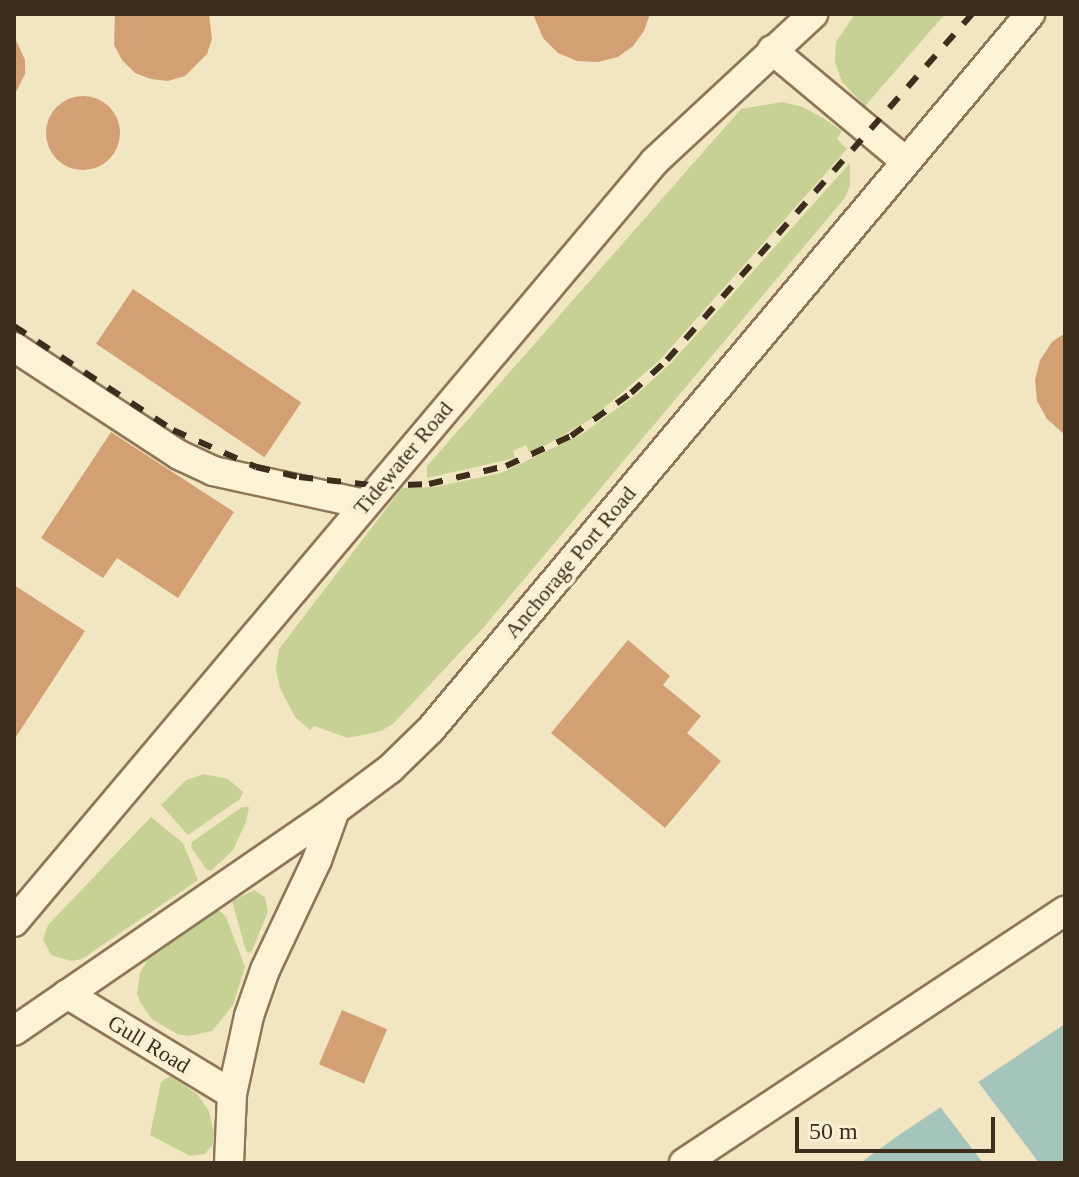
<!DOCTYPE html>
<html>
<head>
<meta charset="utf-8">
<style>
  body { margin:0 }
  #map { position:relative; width:1079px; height:1177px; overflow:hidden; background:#f2e6c2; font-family:Georgia,serif }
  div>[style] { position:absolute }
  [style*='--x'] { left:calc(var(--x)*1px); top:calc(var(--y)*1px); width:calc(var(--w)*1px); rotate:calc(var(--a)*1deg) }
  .green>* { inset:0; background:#c8d194 }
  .water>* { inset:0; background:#a5c4bc }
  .pier>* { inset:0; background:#f2e6c2 }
  .building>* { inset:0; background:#d3a074; transform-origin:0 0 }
  .round { border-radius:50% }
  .roads { filter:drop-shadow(2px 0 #8e7657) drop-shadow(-2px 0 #8e7657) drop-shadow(0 2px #8e7657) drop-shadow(0 -2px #8e7657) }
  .minor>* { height:28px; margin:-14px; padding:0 14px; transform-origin:14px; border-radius:14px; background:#fcf2d6 }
  .rail>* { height:6px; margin-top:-3px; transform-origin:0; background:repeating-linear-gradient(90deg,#3c2d1d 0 14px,transparent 0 28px) }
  span { translate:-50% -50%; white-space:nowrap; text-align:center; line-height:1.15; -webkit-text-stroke:8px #f9efd2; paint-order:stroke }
  .street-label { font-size:22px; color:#3c2d1d }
  .frame { position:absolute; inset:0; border:16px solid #3c2d1d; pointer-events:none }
  .scale { position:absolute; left:795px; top:1117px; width:200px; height:36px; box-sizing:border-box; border:4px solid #3c2d1d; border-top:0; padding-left:10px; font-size:24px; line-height:28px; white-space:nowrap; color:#3c2d1d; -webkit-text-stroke:6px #f9efd2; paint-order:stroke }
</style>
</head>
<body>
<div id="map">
  <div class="green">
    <div style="clip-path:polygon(855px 14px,945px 14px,865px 106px,842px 82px,835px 62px,836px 42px)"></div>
    <div style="clip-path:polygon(782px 102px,803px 107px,823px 118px,842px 131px,837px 139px,847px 149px,659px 361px,591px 419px,548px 444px,529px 452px,526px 445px,513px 451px,515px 458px,427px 478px,427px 466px,741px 109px)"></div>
    <div style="clip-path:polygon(850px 163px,850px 186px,844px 199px,483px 628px,393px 724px,381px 731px,348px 738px,314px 726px,310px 730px,295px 717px,280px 688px,276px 669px,279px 649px,402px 488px,435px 487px,501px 473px,582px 434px,637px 394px,671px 363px)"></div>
    <div style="clip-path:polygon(204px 774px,228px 779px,243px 792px,240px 799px,188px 835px,161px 805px,186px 780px)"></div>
    <div style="clip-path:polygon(242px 807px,249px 807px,246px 822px,233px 850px,211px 871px,206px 869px,191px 847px,192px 842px)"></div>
    <div style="clip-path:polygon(151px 817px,183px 843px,198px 880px,82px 959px,71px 961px,51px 955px,43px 939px,48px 925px)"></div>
    <div style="clip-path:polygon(254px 890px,265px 897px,268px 912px,251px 953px,246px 951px,232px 901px)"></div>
    <div style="clip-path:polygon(219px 910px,226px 917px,245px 967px,233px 1005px,212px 1031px,189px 1036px,177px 1034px,152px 1019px,140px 1002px,137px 993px,140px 973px,148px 959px)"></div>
    <div style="clip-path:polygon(170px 1076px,197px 1094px,209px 1111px,214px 1133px,213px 1144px,205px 1154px,190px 1156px,150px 1135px,161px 1082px)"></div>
  </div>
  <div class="water">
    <div style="clip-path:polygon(1065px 1024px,1065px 1163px,860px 1163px,899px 1135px)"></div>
  </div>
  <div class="pier">
    <div style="clip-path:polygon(976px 1079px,1039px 1163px,983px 1163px,938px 1104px)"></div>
  </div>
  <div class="building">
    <div style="clip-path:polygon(115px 14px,209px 14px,212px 39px,207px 54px,185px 76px,168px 81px,151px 79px,135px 73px,122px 60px,114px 45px)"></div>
    <div style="clip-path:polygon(533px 14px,650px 14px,644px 31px,633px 46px,618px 57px,598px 62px,577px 61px,558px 53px,543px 38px)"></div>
    <div style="clip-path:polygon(14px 36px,25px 60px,25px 74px,14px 96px)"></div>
    <div class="round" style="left:46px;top:96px;width:74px;height:74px"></div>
    <div style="left:133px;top:289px;width:203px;height:66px;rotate:34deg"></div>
    <div style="clip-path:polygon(1065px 333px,1065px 435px,1047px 419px,1037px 401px,1035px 380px,1040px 360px,1052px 342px)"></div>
    <div style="clip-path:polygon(111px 432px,234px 512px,178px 598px,117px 558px,103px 578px,41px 538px)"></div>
    <div style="clip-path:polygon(14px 585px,85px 631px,14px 740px)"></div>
    <div style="clip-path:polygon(628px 640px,670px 676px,663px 685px,701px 716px,687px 733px,721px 761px,665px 828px,551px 733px)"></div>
    <div style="left:342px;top:1010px;width:49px;height:59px;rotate:23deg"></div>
  </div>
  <div class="roads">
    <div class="minor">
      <div style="--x:772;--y:50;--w:173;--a:39.8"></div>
      <div style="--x:14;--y:347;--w:197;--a:33.2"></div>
      <div style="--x:179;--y:455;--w:38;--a:25"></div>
      <div style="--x:213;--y:471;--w:155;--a:12.3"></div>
      <div style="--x:14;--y:922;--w:995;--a:-49.89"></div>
      <div style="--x:655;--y:161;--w:216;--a:-42.9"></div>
      <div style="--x:67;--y:994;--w:193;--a:31.2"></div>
      <div style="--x:14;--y:1031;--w:390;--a:-34.5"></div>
      <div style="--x:229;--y:1163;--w:69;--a:-87.5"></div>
      <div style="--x:232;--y:1094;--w:80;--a:-77.7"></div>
      <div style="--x:249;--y:1016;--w:49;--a:-70.8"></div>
      <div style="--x:265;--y:970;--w:122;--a:-64.7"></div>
      <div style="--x:317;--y:860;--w:53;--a:-70.2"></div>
      <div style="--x:335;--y:810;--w:69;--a:-36.7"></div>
      <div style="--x:390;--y:769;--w:57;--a:-44.3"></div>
      <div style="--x:431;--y:729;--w:933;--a:-50.04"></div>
      <div style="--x:684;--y:1163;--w:457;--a:-33.5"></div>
    </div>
  </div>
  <div class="rail">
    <div style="--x:14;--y:326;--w:190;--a:33.2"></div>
    <div style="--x:173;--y:430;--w:91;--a:24"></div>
    <div style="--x:256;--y:467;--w:44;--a:13.1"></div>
    <div style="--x:299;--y:477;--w:81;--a:6.3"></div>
    <div style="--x:380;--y:486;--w:49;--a:-2.3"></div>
    <div style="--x:429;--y:484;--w:79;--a:-13.2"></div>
    <div style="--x:506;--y:466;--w:72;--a:-24.8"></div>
    <div style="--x:571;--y:436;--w:74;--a:-35.6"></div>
    <div style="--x:631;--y:393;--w:49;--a:-42.5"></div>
    <div style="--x:667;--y:360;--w:461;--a:-48.6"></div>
  </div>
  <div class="street-label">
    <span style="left:403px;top:458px;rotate:-50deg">Tidewater Road</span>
    <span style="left:570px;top:562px;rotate:-50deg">Anchorage Port Road</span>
    <span style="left:149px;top:1044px;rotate:31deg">Gull Road</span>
  </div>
  <div class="frame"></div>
  <div class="scale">50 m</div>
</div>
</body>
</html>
